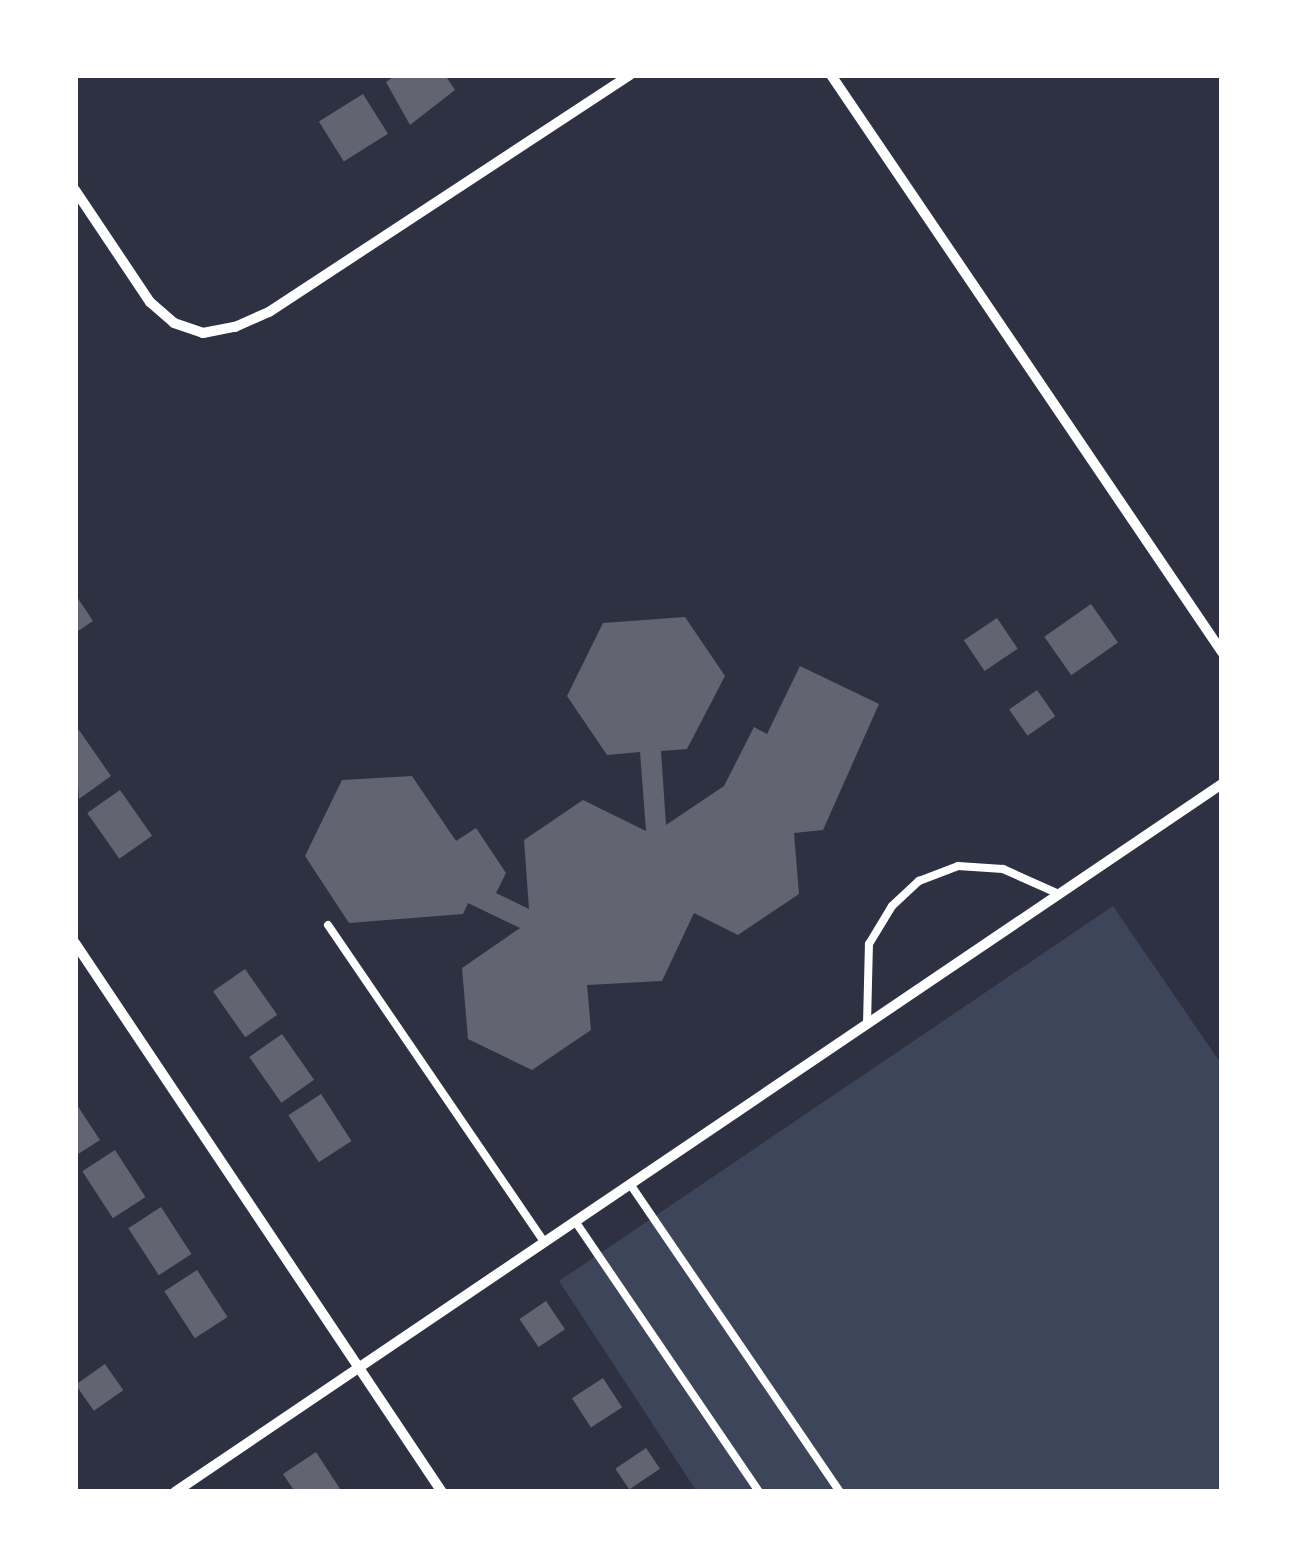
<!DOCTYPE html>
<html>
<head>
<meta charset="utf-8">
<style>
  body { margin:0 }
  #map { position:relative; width:1297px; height:1567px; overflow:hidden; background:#2d3142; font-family:"Nunito Sans",sans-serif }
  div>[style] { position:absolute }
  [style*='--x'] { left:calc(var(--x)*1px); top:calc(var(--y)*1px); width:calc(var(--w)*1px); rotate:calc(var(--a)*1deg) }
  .green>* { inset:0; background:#3c4559 }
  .building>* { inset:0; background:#626471; transform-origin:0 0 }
  .service>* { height:8px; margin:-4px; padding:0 4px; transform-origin:4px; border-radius:4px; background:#fff }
  .minor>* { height:10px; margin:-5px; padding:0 5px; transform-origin:5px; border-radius:5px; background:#fff }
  span { translate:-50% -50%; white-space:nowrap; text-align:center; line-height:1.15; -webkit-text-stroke:10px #fff; paint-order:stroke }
  .frame { position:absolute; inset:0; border:78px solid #fff; pointer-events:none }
</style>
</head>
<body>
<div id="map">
  <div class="green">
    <div style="clip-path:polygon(1113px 906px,1222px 1065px,1222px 1492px,697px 1492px,559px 1281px)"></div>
  </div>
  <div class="building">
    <div style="clip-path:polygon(396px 75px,445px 75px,455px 90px,410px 125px,386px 82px)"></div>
    <div style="left:363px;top:94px;width:47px;height:52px;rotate:58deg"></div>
    <div style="clip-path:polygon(75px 594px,93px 621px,75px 633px)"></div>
    <div style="left:1091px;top:604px;width:47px;height:57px;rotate:55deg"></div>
    <div style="clip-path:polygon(685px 617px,725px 676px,687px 749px,661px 751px,666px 825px,724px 786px,754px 727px,767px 734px,800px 666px,879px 704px,823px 830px,794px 833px,799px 894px,738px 935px,694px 913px,662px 981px,587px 985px,591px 1030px,532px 1070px,468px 1039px,462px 968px,520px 928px,468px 903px,463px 914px,349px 923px,305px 856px,342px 780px,412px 776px,456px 841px,476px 828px,506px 873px,496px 893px,529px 909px,524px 840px,583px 800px,646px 831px,640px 752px,607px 755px,567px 696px,603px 623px)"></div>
    <div style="left:997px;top:618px;width:37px;height:40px;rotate:56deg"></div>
    <div style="left:1037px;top:690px;width:32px;height:34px;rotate:55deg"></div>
    <div style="clip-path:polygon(79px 730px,111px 776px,79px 799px,75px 733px)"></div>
    <div style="left:120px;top:790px;width:56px;height:40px;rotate:55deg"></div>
    <div style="left:245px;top:969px;width:56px;height:39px;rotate:55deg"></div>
    <div style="left:282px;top:1034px;width:56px;height:40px;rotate:55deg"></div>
    <div style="left:321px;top:1094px;width:56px;height:39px;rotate:57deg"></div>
    <div style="clip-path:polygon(75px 1102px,100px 1140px,75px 1156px)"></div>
    <div style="left:115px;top:1150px;width:56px;height:39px;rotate:57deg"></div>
    <div style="left:161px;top:1207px;width:56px;height:39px;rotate:57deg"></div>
    <div style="left:197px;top:1270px;width:56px;height:39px;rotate:57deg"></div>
    <div style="left:546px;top:1301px;width:34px;height:32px;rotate:56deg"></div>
    <div style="left:105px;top:1364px;width:32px;height:36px;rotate:55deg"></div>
    <div style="left:603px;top:1378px;width:35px;height:37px;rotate:57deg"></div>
    <div style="left:646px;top:1448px;width:25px;height:37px;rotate:56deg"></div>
    <div style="clip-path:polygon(316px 1452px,342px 1492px,295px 1492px,283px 1474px)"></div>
  </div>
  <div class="service">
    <div style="--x:328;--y:925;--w:384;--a:55.7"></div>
    <div style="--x:867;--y:1024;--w:80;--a:-88.6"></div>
    <div style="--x:869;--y:944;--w:44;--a:-58.8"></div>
    <div style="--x:892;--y:906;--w:37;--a:-43"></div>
    <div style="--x:919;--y:881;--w:42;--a:-21"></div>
    <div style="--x:958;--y:866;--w:45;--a:3.8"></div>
    <div style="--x:1003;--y:869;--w:61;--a:24.1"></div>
    <div style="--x:630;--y:1184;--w:373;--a:55.7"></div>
    <div style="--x:575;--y:1221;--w:328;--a:55.8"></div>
  </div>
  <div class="minor">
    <div style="--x:831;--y:75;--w:697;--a:55.88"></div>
    <div style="--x:75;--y:190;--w:135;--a:56.2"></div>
    <div style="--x:150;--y:302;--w:32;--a:41"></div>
    <div style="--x:174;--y:323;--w:31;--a:19"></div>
    <div style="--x:203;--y:333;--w:33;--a:-11"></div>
    <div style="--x:235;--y:327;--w:37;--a:-24"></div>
    <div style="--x:269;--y:312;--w:432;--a:-33.3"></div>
    <div style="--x:75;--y:943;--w:660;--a:56.24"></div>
    <div style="--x:175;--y:1492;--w:1264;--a:-34.07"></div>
  </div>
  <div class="frame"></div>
</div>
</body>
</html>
